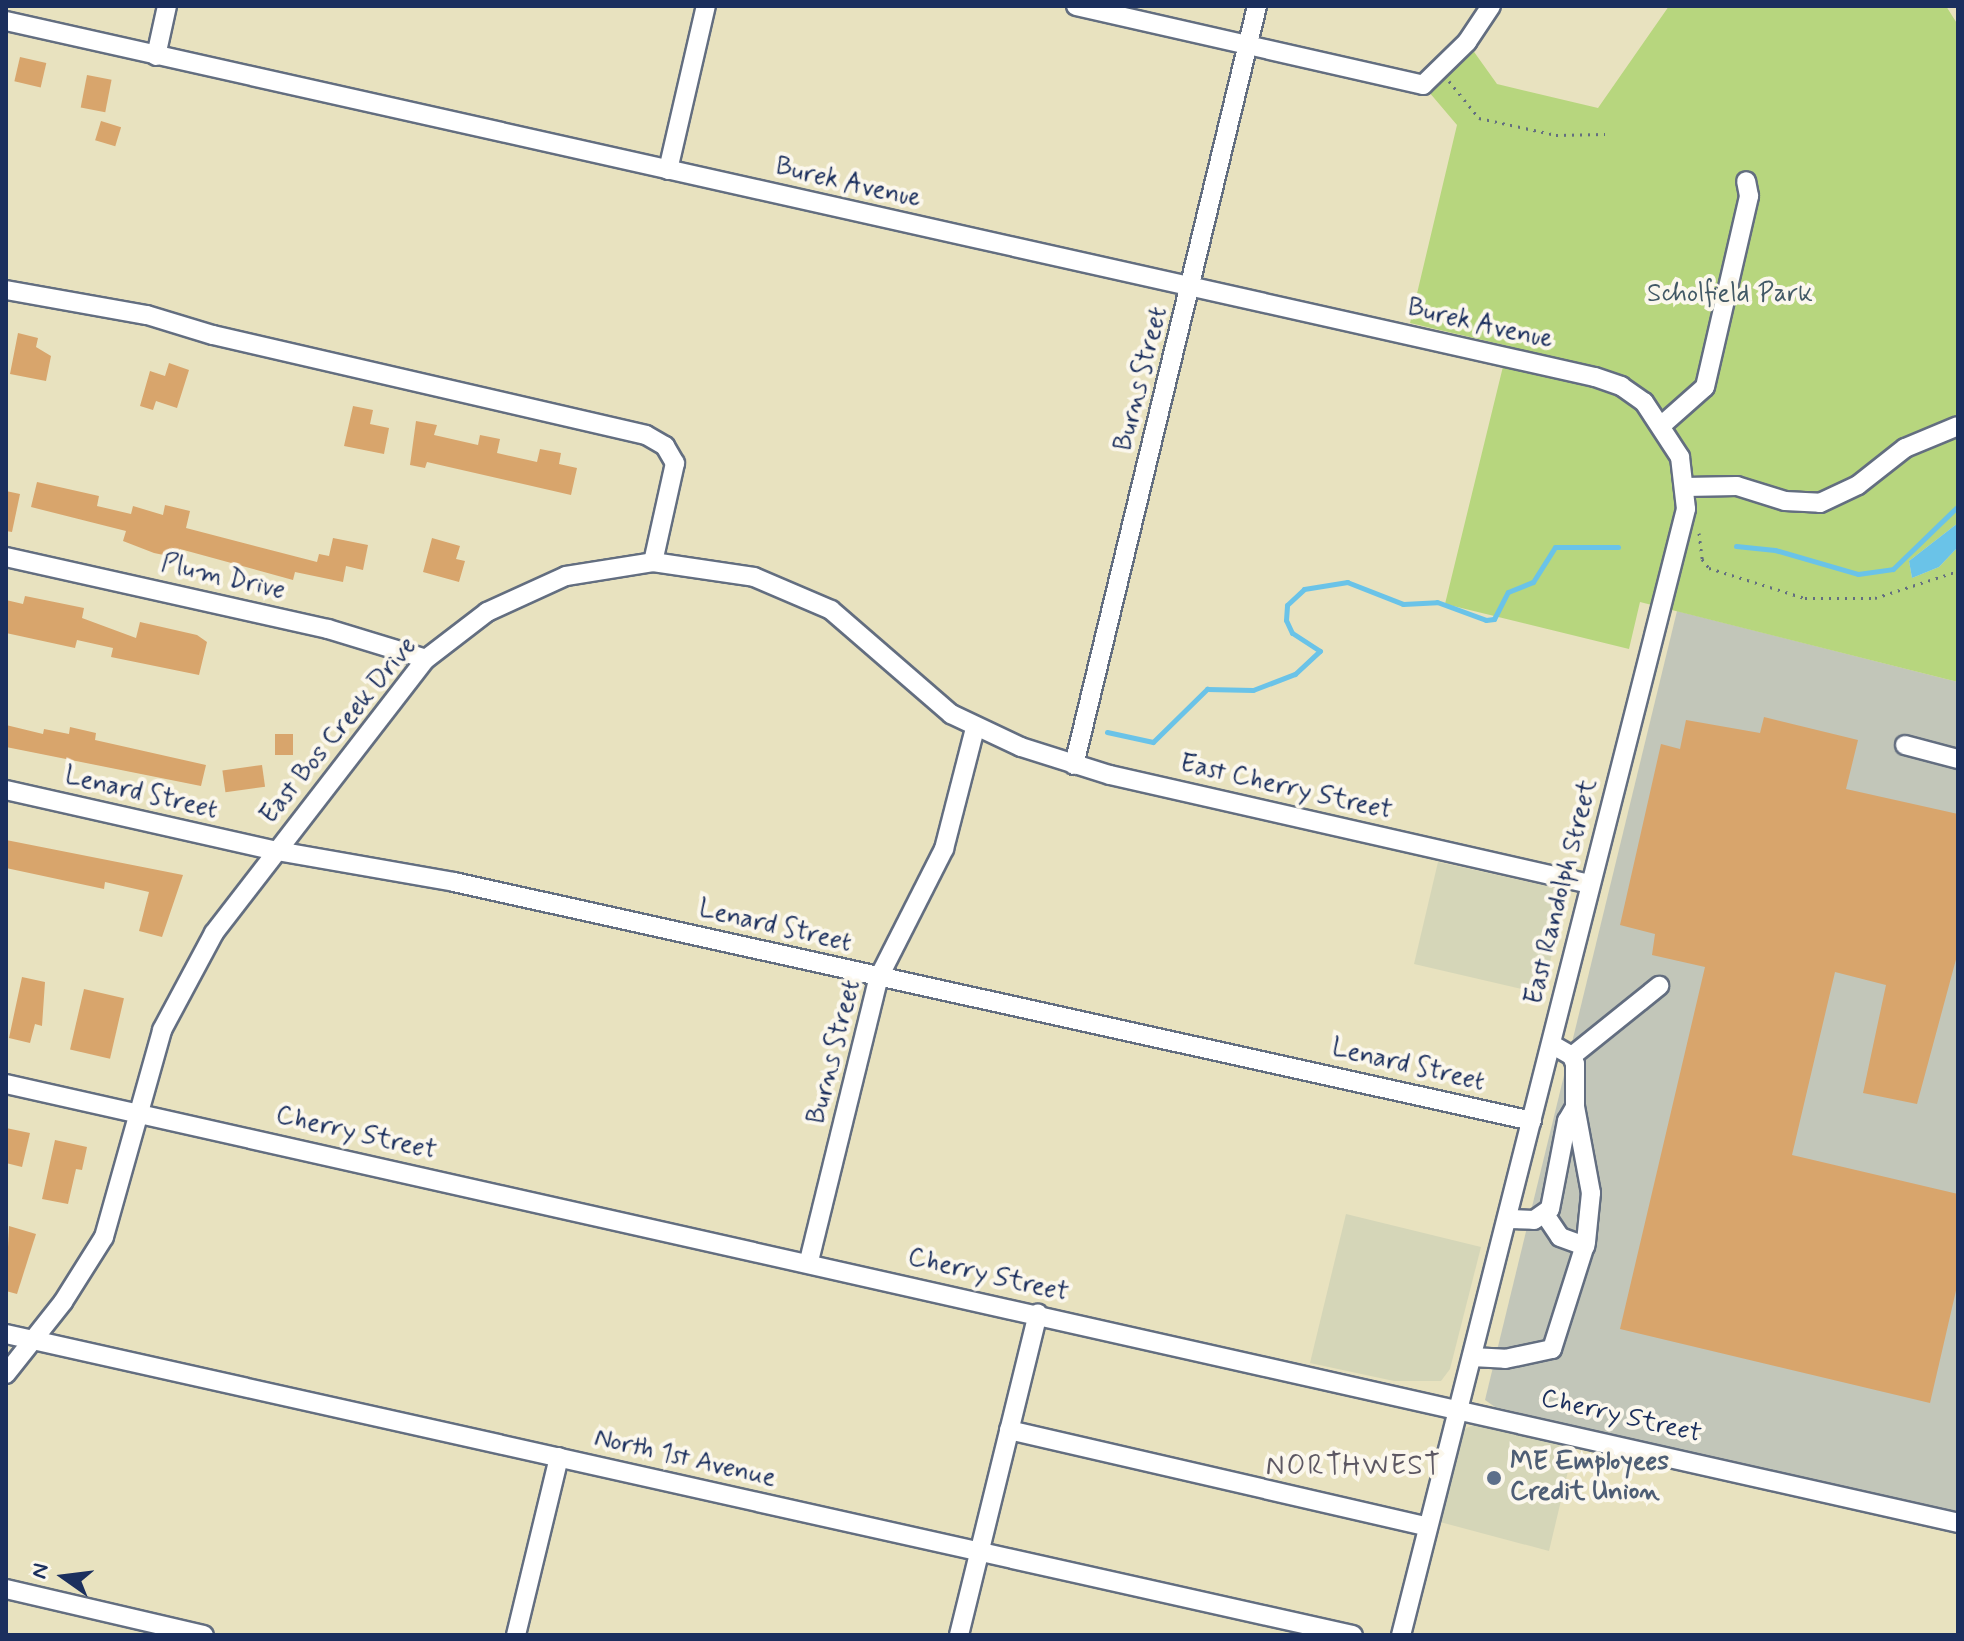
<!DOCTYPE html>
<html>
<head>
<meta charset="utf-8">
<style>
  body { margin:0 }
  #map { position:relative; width:1964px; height:1641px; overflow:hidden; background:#e8e2bf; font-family:Mynerve,sans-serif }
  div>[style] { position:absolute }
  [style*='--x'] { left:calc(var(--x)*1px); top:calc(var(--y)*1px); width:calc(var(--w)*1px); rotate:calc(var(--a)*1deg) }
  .built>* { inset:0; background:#d5d6b8 }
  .industrial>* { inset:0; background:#c2c6b9 }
  .green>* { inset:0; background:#b7d67e }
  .water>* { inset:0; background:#6ac3e8 }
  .stream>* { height:5px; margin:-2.5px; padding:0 2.5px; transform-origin:2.5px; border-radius:2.5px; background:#6ac3e8 }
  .building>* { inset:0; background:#d8a56c; transform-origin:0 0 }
  .path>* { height:3px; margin-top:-1.5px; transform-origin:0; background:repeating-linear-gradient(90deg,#636e80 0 2px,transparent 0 8px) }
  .roads { filter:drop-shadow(2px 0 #636e80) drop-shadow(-2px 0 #636e80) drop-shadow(0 2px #636e80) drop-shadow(0 -2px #636e80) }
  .minor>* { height:18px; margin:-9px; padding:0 9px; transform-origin:9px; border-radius:9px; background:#fff }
  .dots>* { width:22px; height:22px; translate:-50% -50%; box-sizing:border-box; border:4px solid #fbf7ec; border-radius:50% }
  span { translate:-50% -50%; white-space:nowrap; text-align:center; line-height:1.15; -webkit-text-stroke:8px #fbf7ec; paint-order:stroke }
  .street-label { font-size:26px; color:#1b2f5e }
  .park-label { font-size:26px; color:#425966 }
  .service-label { font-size:26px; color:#4e5e75; font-weight:700 }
  .left { translate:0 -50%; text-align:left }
  .neighbourhood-label { font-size:28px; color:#5d5863; letter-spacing:2px }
  .frame { position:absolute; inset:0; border:8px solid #1b2f5e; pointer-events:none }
  .north { position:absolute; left:24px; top:1537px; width:80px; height:80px; -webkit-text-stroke:6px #fbf7ec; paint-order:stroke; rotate:284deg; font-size:22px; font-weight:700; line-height:32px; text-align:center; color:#1b2f5e }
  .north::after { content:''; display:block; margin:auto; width:28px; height:36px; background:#1b2f5e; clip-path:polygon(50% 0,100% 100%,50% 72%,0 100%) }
</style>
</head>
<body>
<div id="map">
  <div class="built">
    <div style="clip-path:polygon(1438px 862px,1551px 887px,1565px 895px,1543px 994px,1414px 964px)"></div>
    <div style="clip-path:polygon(1346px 1214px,1481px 1247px,1450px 1369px,1441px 1381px,1394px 1381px,1310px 1363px)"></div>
    <div style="clip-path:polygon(1477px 1424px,1574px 1446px,1549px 1551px,1440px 1522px,1460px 1439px,1466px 1428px)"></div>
  </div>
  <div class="industrial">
    <div style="clip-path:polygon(1677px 611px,1958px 682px,1958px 1514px,1495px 1407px,1485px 1400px)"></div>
  </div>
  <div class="green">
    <div style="clip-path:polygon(1669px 6px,1946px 6px,1958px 25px,1958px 523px,1909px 561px,1912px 578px,1939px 567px,1958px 547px,1958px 682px,1640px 602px,1629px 649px,1445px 604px,1508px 346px,1410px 323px,1457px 125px,1423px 85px,1467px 42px,1497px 84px,1598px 108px)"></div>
  </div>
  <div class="water">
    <div style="clip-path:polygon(1958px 523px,1958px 547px,1939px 567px,1912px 578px,1909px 561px)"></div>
  </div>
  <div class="stream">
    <div style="--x:1736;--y:546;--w:39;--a:6"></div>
    <div style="--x:1775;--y:550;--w:86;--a:16.1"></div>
    <div style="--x:1858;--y:574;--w:35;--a:-8"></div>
    <div style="--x:1893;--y:569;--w:91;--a:-44.1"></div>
    <div style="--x:1107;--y:732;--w:47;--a:12.3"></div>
    <div style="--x:1153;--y:742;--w:76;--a:-44.5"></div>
    <div style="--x:1207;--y:689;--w:46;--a:1.2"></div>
    <div style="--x:1253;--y:690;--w:45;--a:-20.9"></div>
    <div style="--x:1295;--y:674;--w:34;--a:-43"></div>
    <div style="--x:1320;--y:651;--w:33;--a:-147"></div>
    <div style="--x:1292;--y:633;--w:14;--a:-115"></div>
    <div style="--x:1286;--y:620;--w:15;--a:-86"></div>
    <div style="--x:1287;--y:605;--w:23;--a:-43"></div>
    <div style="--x:1304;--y:589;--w:44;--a:-9.2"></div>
    <div style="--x:1347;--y:582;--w:60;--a:21.4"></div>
    <div style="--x:1403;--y:604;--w:34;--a:-3"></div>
    <div style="--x:1437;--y:602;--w:52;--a:20.2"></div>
    <div style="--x:1486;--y:620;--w:8;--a:-7"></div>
    <div style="--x:1494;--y:619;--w:30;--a:-63"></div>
    <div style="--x:1508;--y:592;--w:27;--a:-22"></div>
    <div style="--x:1533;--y:582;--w:41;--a:-57.8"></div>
    <div style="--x:1555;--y:547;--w:63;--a:0"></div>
  </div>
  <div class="building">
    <div style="left:20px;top:57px;width:27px;height:25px;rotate:13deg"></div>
    <div style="left:87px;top:75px;width:25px;height:33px;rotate:11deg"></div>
    <div style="left:101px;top:121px;width:21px;height:20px;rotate:17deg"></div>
    <div style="clip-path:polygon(18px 333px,38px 338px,36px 347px,51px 356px,46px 381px,10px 374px)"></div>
    <div style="clip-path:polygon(169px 363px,189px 370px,177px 408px,156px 401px,153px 410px,140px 406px,150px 371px,165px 376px)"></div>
    <div style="clip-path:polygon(353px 406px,373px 410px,370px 424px,389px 428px,384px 454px,344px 446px)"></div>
    <div style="clip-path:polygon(416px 421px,437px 425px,434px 435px,478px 445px,480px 435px,500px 439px,497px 453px,537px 462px,540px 449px,561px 453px,559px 464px,577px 468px,571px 495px,427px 462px,425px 468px,410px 465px)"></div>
    <div style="clip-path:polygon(37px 482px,99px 496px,97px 506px,131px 514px,133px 506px,163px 515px,165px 505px,190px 511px,186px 528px,317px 562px,319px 554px,329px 556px,333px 538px,368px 545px,363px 570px,346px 566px,343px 582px,295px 572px,293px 580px,180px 549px,178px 558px,154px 553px,123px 541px,126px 531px,31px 507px)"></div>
    <div style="clip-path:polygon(6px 491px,20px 494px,12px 532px,6px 531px)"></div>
    <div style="clip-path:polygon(432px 538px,460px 546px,456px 559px,465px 561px,459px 582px,423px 572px)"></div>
    <div style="clip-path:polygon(25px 596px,84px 608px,82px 618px,136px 638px,140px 622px,197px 635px,207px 642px,199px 675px,111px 657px,113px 648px,77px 640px,75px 648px,6px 633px,6px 600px,23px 604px)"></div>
    <div style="clip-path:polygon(1764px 717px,1858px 740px,1846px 789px,1958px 814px,1958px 952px,1917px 1104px,1863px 1093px,1886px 985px,1835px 972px,1792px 1155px,1958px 1194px,1958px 1282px,1930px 1403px,1620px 1329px,1705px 967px,1652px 955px,1655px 934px,1620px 925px,1661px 744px,1680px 749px,1686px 720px,1760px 733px)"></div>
    <div style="clip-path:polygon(6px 725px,43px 734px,44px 729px,69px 734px,70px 727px,96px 733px,95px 740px,206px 765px,201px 786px,6px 747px)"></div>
    <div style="left:275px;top:734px;width:18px;height:21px"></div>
    <div style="left:262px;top:765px;width:22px;height:40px;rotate:82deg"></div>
    <div style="clip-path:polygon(6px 840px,183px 875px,162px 937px,139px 931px,149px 892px,105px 882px,104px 889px,6px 868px)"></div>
    <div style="clip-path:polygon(22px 977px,45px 982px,42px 1026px,35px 1024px,30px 1043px,9px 1038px)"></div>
    <div style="left:84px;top:989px;width:41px;height:62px;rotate:13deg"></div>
    <div style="clip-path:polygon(6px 1128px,30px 1133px,22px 1167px,6px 1163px)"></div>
    <div style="clip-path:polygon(55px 1140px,87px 1147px,82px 1170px,76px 1169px,68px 1204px,42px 1199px)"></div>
    <div style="clip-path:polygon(9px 1226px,36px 1234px,17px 1294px,6px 1291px)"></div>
  </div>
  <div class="path">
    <div style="--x:1449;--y:81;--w:48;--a:51"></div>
    <div style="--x:1479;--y:118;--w:79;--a:12.4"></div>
    <div style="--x:1556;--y:135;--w:49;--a:-1.2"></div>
    <div style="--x:1699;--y:533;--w:26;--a:83"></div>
    <div style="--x:1702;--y:559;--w:11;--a:52"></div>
    <div style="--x:1709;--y:568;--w:101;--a:17.4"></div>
    <div style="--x:1805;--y:598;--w:70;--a:0"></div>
    <div style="--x:1875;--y:598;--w:87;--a:-18"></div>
  </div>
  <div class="roads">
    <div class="minor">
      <div style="--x:1076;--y:6;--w:356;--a:12.8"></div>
      <div style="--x:1423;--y:85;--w:62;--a:-44.3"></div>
      <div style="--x:1467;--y:42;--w:43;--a:-56.3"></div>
      <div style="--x:6;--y:21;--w:1628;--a:12.63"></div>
      <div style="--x:1595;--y:377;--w:28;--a:19"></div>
      <div style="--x:1621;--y:386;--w:28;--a:35"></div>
      <div style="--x:1644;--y:402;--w:66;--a:56.8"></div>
      <div style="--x:1680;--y:457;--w:52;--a:83.4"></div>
      <div style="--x:1686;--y:509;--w:1162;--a:104.2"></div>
      <div style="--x:156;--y:56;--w:51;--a:-77.6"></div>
      <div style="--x:668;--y:170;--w:168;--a:-77"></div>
      <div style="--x:6;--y:290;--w:143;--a:10.1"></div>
      <div style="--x:147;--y:315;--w:69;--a:16.9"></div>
      <div style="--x:213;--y:335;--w:444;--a:13"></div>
      <div style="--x:646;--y:435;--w:22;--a:30"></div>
      <div style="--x:665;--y:446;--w:20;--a:60"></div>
      <div style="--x:675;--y:463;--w:101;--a:102.5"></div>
      <div style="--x:1662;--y:425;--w:57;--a:-41.5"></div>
      <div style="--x:1705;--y:387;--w:196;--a:-77"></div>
      <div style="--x:1749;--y:196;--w:15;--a:-101"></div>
      <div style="--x:1685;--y:487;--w:52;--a:-1.1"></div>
      <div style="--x:1737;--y:486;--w:50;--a:17.4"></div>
      <div style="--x:1785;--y:501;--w:35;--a:3"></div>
      <div style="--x:1820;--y:503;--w:42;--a:-25.3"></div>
      <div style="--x:1858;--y:485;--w:60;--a:-38.2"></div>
      <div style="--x:1905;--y:448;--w:57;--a:-22.5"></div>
      <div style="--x:6;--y:557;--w:330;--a:12.6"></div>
      <div style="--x:328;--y:629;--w:102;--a:17"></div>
      <div style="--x:1905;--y:745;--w:55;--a:14.8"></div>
      <div style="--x:1074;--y:765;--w:781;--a:-76.44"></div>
      <div style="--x:6;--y:790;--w:278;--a:12.7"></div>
      <div style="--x:277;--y:851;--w:180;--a:9.9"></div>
      <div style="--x:454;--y:882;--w:1104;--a:12.5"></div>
      <div style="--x:1572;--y:1056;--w:112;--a:-38.8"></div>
      <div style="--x:6;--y:1084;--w:2001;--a:12.67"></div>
      <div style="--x:1546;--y:1216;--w:25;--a:56"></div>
      <div style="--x:1560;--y:1237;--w:27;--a:20"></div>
      <div style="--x:1509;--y:1219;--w:25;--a:2"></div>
      <div style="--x:1534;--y:1220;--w:19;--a:-35"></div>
      <div style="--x:1550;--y:1209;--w:90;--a:-79.1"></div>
      <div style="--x:1567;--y:1121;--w:16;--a:-60"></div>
      <div style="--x:809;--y:1261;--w:292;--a:-76.2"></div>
      <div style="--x:879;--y:977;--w:144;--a:-63.1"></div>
      <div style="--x:944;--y:849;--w:125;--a:-75.6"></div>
      <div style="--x:6;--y:1334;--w:1380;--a:12.6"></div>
      <div style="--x:1472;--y:1357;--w:33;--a:3"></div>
      <div style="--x:1505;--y:1359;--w:48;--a:-12"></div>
      <div style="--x:1552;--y:1349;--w:112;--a:-72.4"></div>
      <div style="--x:1586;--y:1242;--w:49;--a:-84.2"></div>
      <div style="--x:1591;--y:1193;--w:87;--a:-100.5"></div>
      <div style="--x:1575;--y:1107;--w:43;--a:-90"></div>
      <div style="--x:1575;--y:1064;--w:9;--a:-111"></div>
      <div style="--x:1572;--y:1056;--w:24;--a:-150"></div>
      <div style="--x:6;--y:1374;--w:92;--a:-51.6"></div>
      <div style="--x:63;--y:1302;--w:77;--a:-57.8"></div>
      <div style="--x:104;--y:1237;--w:215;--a:-74.3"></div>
      <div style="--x:162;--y:1030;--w:110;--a:-61.8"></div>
      <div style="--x:214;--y:933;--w:346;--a:-52.3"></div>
      <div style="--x:426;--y:659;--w:77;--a:-37.6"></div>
      <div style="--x:487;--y:612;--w:87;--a:-24.5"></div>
      <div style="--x:566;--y:576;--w:88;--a:-9.1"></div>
      <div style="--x:653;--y:562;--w:102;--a:8.4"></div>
      <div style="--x:754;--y:577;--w:84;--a:23.2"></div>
      <div style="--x:831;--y:610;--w:159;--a:40.9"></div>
      <div style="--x:951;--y:714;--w:77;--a:25.2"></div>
      <div style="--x:1021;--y:747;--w:93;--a:17.5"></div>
      <div style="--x:1110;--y:775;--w:492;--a:12.8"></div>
      <div style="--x:1009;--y:1430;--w:430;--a:13"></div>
      <div style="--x:6;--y:1589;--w:203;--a:13.1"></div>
      <div style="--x:516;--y:1635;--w:183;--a:-76.4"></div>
      <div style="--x:959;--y:1635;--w:331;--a:-76.2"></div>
    </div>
  </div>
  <div class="dots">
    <div style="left:1494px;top:1478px;background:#5c6f8a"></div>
  </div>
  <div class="street-label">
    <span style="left:848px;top:184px;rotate:13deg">Burek Avenue</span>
    <span style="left:1480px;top:325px;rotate:13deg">Burek Avenue</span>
    <span style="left:1142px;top:379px;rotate:-76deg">Burns Street</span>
    <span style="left:223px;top:578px;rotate:13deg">Plum Drive</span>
    <span style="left:339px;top:731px;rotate:-51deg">East Bos Creek Drive</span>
    <span style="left:1286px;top:788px;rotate:13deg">East Cherry Street</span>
    <span style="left:141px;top:794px;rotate:13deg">Lenard Street</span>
    <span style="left:1562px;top:892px;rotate:-76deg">East Randolph Street</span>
    <span style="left:775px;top:927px;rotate:13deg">Lenard Street</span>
    <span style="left:835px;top:1052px;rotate:-76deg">Burns Street</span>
    <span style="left:1408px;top:1066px;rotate:13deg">Lenard Street</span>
    <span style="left:356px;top:1134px;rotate:13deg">Cherry Street</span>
    <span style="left:988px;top:1276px;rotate:13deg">Cherry Street</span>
    <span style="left:1621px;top:1417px;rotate:13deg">Cherry Street</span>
    <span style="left:685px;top:1459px;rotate:13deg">North 1st Avenue</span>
  </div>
  <div class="park-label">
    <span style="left:1730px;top:295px">Scholfield Park</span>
  </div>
  <div class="service-label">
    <span class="left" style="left:1510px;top:1478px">ME Employees<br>Credit Union</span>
  </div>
  <div class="neighbourhood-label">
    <span style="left:1354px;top:1467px">NORTHWEST</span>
  </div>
  <div class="frame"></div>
  <div class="north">N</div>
</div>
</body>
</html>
